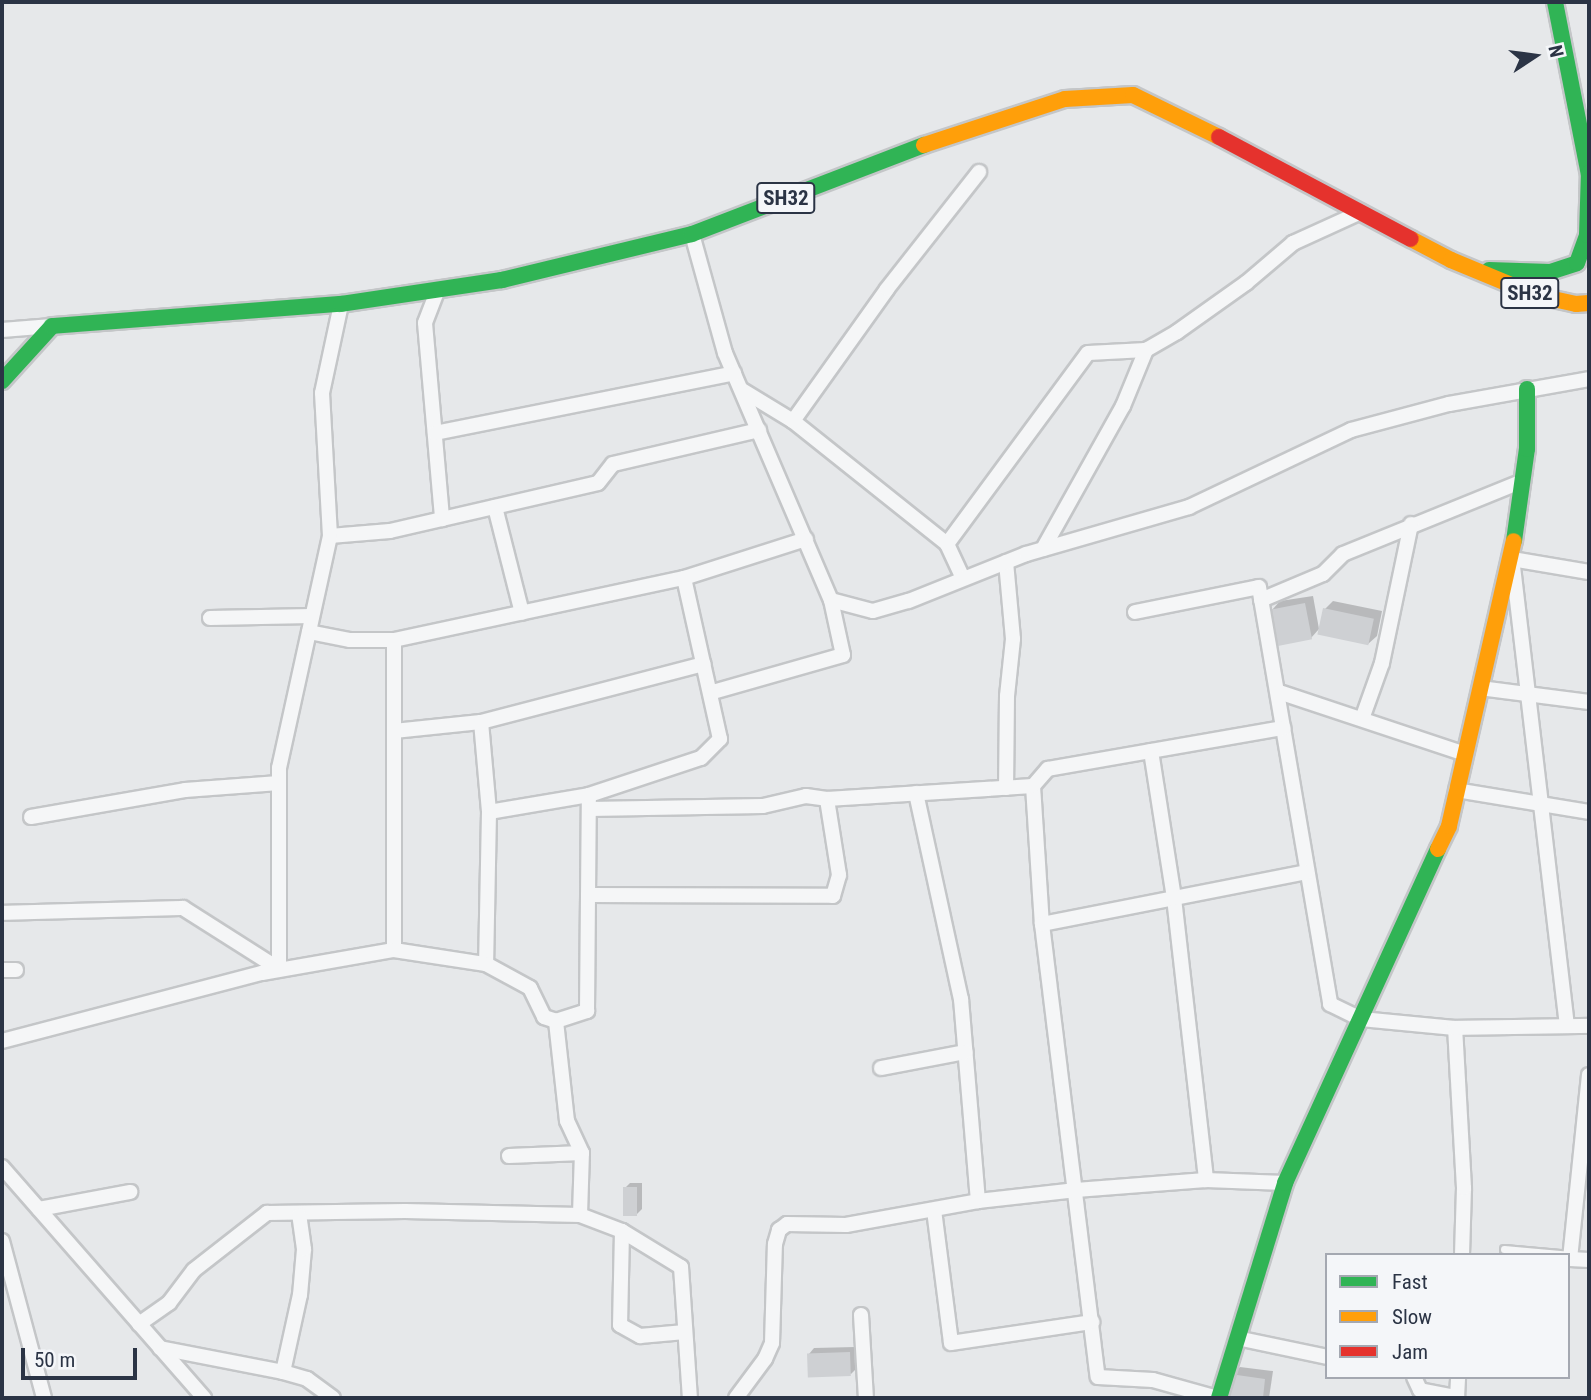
<!DOCTYPE html>
<html>
<head>
<meta charset="utf-8">
<style>
  body { margin:0 }
  #map { position:relative; width:1591px; height:1400px; overflow:hidden; background:#e6e8ea; font-family:"Roboto Condensed",sans-serif }
  div>[style] { position:absolute }
  [style*='--x'] { left:calc(var(--x)*1px); top:calc(var(--y)*1px); width:calc(var(--w)*1px); rotate:calc(var(--a)*1deg) }
  .shadow>* { inset:0; background:#0003 }
  .building>* { inset:0; background:#ced0d3; transform-origin:0 0 }
  .roads { filter:drop-shadow(2px 0 #c4c6c8) drop-shadow(-2px 0 #c4c6c8) drop-shadow(0 2px #c4c6c8) drop-shadow(0 -2px #c4c6c8) }
  .lane>* { height:7px; margin:-3.5px; padding:0 3.5px; transform-origin:3.5px; border-radius:3.5px; background:#f5f6f7 }
  .street>* { height:14px; margin:-7px; padding:0 7px; transform-origin:7px; border-radius:7px; background:#f5f6f7 }
  .fast>* { height:16px; margin:-8px; padding:0 8px; transform-origin:8px; border-radius:8px; background:#30b455 }
  .slow>* { height:16px; margin:-8px; padding:0 8px; transform-origin:8px; border-radius:8px; background:#ff9f0a }
  .jam>* { height:16px; margin:-8px; padding:0 8px; transform-origin:8px; border-radius:8px; background:#e5322d }
  span { translate:-50% -50%; white-space:nowrap; text-align:center; line-height:1.15; -webkit-text-stroke:5px #f4f6f9; paint-order:stroke }
  .shield-label span { padding:2px 5px; background:#f4f6f9; border:2px solid; border-radius:5px; -webkit-text-stroke-width:0 }
  .shield-label { font-size:21px; color:#2b3445; font-weight:700 }
  .frame { position:absolute; inset:0; border:4px solid #2b3445; pointer-events:none }
  .legend { position:absolute; left:1325px; top:1253px; width:245px; height:126px; box-sizing:border-box; background:#f4f6f9; border:2px solid #a4a8b1; margin:0; padding:9px 12px; list-style:none; font-size:21px; color:#2b3445 }
  .legend li { display:flex; align-items:center; gap:14px; height:35px }
  .legend b { width:35px; border:2px solid #a4a8b1 }
  .north { position:absolute; left:1500px; top:21px; width:70px; height:70px; -webkit-text-stroke:5px #f4f6f9; paint-order:stroke; rotate:77deg; font-size:19px; font-weight:700; line-height:28px; text-align:center; color:#2b3445 }
  .north::after { content:''; display:block; margin:auto; width:24px; height:32px; background:#2b3445; clip-path:polygon(50% 0,100% 100%,50% 72%,0 100%) }
  .scale { position:absolute; left:21px; top:1348px; width:116px; height:32px; box-sizing:border-box; border:4px solid #2b3445; border-top:0; padding-left:9px; font-size:21px; line-height:24px; white-space:nowrap; color:#2b3445; -webkit-text-stroke:5px #f4f6f9; paint-order:stroke }
</style>
</head>
<body>
<div id="map">
  <div class="shadow">
    <div style="clip-path:polygon(1313px 596px,1319px 629px,1311px 638px,1272px 610px,1280px 601px)"></div>
    <div style="clip-path:polygon(1333px 601px,1382px 611px,1377px 636px,1368px 644px,1325px 609px)"></div>
    <div style="clip-path:polygon(630px 1183px,642px 1183px,642px 1209px,637px 1214px,625px 1188px)"></div>
    <div style="clip-path:polygon(855px 1347px,856px 1369px,851px 1374px,809px 1354px,814px 1348px)"></div>
    <div style="clip-path:polygon(1240px 1367px,1273px 1371px,1269px 1398px,1229px 1398px,1232px 1375px)"></div>
  </div>
  <div class="building">
    <div style="left:1305px;top:603px;width:37px;height:36px;rotate:79deg"></div>
    <div style="left:1323px;top:608px;width:52px;height:27px;rotate:12deg"></div>
    <div style="left:623px;top:1187px;width:14px;height:29px"></div>
    <div style="left:850px;top:1352px;width:24px;height:43px;rotate:88deg"></div>
    <div style="clip-path:polygon(1230px 1374px,1265px 1379px,1263px 1398px,1227px 1398px)"></div>
  </div>
  <div class="roads">
    <div class="lane">
      <div style="--x:1504;--y:1249;--w:67;--a:5.1"></div>
    </div>
    <div class="street">
      <div style="--x:692;--y:234;--w:123;--a:74.5"></div>
      <div style="--x:725;--y:353;--w:269;--a:66.8"></div>
      <div style="--x:831;--y:600;--w:56;--a:77.7"></div>
      <div style="--x:843;--y:655;--w:138;--a:164.1"></div>
      <div style="--x:438;--y:289;--w:36;--a:111"></div>
      <div style="--x:425;--y:323;--w:197;--a:85"></div>
      <div style="--x:2;--y:330;--w:50;--a:-4.6"></div>
      <div style="--x:742;--y:390;--w:60;--a:31.3"></div>
      <div style="--x:793;--y:421;--w:197;--a:38.6"></div>
      <div style="--x:947;--y:544;--w:38;--a:65"></div>
      <div style="--x:793;--y:421;--w:162;--a:-54.5"></div>
      <div style="--x:887;--y:289;--w:149;--a:-51.8"></div>
      <div style="--x:435;--y:433;--w:305;--a:-11.3"></div>
      <div style="--x:495;--y:507;--w:109;--a:75.7"></div>
      <div style="--x:330;--y:536;--w:60;--a:-4.8"></div>
      <div style="--x:390;--y:531;--w:213;--a:-13"></div>
      <div style="--x:598;--y:483;--w:24;--a:-52"></div>
      <div style="--x:613;--y:464;--w:150;--a:-13.1"></div>
      <div style="--x:947;--y:544;--w:237;--a:-53.6"></div>
      <div style="--x:1088;--y:353;--w:58;--a:-3"></div>
      <div style="--x:1146;--y:350;--w:36;--a:-30"></div>
      <div style="--x:1177;--y:332;--w:85;--a:-35.4"></div>
      <div style="--x:1246;--y:283;--w:62;--a:-40.4"></div>
      <div style="--x:1293;--y:243;--w:75;--a:-24.5"></div>
      <div style="--x:1043;--y:549;--w:164;--a:-60.8"></div>
      <div style="--x:1123;--y:406;--w:61;--a:-67.7"></div>
      <div style="--x:1006;--y:562;--w:77;--a:84.8"></div>
      <div style="--x:1013;--y:639;--w:57;--a:96"></div>
      <div style="--x:1007;--y:696;--w:92;--a:90.6"></div>
      <div style="--x:831;--y:600;--w:43;--a:14.7"></div>
      <div style="--x:873;--y:611;--w:37;--a:-16"></div>
      <div style="--x:909;--y:601;--w:126;--a:-21.9"></div>
      <div style="--x:1026;--y:554;--w:170;--a:-16.1"></div>
      <div style="--x:1189;--y:507;--w:179;--a:-25.4"></div>
      <div style="--x:1351;--y:430;--w:101;--a:-14.9"></div>
      <div style="--x:1449;--y:404;--w:142;--a:-10.1"></div>
      <div style="--x:1261;--y:600;--w:67;--a:-22.8"></div>
      <div style="--x:1323;--y:574;--w:28;--a:-45"></div>
      <div style="--x:1343;--y:554;--w:194;--a:-22.1"></div>
      <div style="--x:1135;--y:612;--w:126;--a:-11.4"></div>
      <div style="--x:1259;--y:587;--w:423;--a:80.3"></div>
      <div style="--x:1330;--y:1004;--w:34;--a:26"></div>
      <div style="--x:1361;--y:1019;--w:94;--a:5.5"></div>
      <div style="--x:210;--y:618;--w:102;--a:-1.1"></div>
      <div style="--x:309;--y:632;--w:42;--a:11"></div>
      <div style="--x:350;--y:640;--w:44;--a:0"></div>
      <div style="--x:394;--y:640;--w:297;--a:-12.1"></div>
      <div style="--x:684;--y:578;--w:128;--a:-17.7"></div>
      <div style="--x:1480;--y:688;--w:110;--a:7.3"></div>
      <div style="--x:1279;--y:692;--w:196;--a:18.4"></div>
      <div style="--x:1362;--y:719;--w:59;--a:-70.3"></div>
      <div style="--x:1382;--y:663;--w:142;--a:-78.2"></div>
      <div style="--x:481;--y:722;--w:90;--a:84.9"></div>
      <div style="--x:489;--y:812;--w:152;--a:91.1"></div>
      <div style="--x:394;--y:731;--w:87;--a:-5.9"></div>
      <div style="--x:481;--y:722;--w:230;--a:-14.6"></div>
      <div style="--x:1151;--y:751;--w:149;--a:81.1"></div>
      <div style="--x:1174;--y:898;--w:284;--a:83.5"></div>
      <div style="--x:1033;--y:786;--w:138;--a:86.3"></div>
      <div style="--x:1042;--y:924;--w:456;--a:83"></div>
      <div style="--x:1098;--y:1377;--w:55;--a:3.1"></div>
      <div style="--x:1153;--y:1380;--w:67;--a:15.5"></div>
      <div style="--x:1456;--y:790;--w:135;--a:9.4"></div>
      <div style="--x:916;--y:793;--w:211;--a:77.7"></div>
      <div style="--x:961;--y:999;--w:203;--a:85.2"></div>
      <div style="--x:589;--y:809;--w:174;--a:-1"></div>
      <div style="--x:763;--y:806;--w:44;--a:-13.1"></div>
      <div style="--x:806;--y:796;--w:21;--a:8"></div>
      <div style="--x:827;--y:799;--w:206;--a:-3.6"></div>
      <div style="--x:1033;--y:786;--w:23;--a:-49"></div>
      <div style="--x:1048;--y:769;--w:239;--a:-9.9"></div>
      <div style="--x:489;--y:812;--w:101;--a:-9.6"></div>
      <div style="--x:589;--y:795;--w:118;--a:-18.3"></div>
      <div style="--x:701;--y:758;--w:27;--a:-45"></div>
      <div style="--x:720;--y:739;--w:165;--a:-102.6"></div>
      <div style="--x:31;--y:817;--w:156;--a:-9.9"></div>
      <div style="--x:185;--y:790;--w:94;--a:-4.3"></div>
      <div style="--x:588;--y:895;--w:245;--a:0.2"></div>
      <div style="--x:833;--y:896;--w:22;--a:-74"></div>
      <div style="--x:839;--y:875;--w:77;--a:-99"></div>
      <div style="--x:2;--y:913;--w:181;--a:-1.6"></div>
      <div style="--x:183;--y:908;--w:114;--a:32.4"></div>
      <div style="--x:1042;--y:924;--w:270;--a:-11.1"></div>
      <div style="--x:394;--y:950;--w:310;--a:-90"></div>
      <div style="--x:279;--y:969;--w:201;--a:-90"></div>
      <div style="--x:279;--y:768;--w:238;--a:-77.6"></div>
      <div style="--x:330;--y:536;--w:143;--a:-93.2"></div>
      <div style="--x:322;--y:393;--w:91;--a:-77.9"></div>
      <div style="--x:2;--y:970;--w:14;--a:0"></div>
      <div style="--x:1567;--y:1026;--w:470;--a:-96.7"></div>
      <div style="--x:1512;--y:559;--w:78;--a:9.6"></div>
      <div style="--x:2;--y:1041;--w:269;--a:-14.7"></div>
      <div style="--x:262;--y:973;--w:134;--a:-9.9"></div>
      <div style="--x:394;--y:950;--w:93;--a:8.7"></div>
      <div style="--x:486;--y:964;--w:50;--a:28.6"></div>
      <div style="--x:530;--y:988;--w:32;--a:64"></div>
      <div style="--x:544;--y:1017;--w:13;--a:18"></div>
      <div style="--x:881;--y:1068;--w:86;--a:-10.7"></div>
      <div style="--x:1589;--y:1075;--w:185;--a:95.9"></div>
      <div style="--x:1570;--y:1259;--w:19;--a:3"></div>
      <div style="--x:509;--y:1156;--w:73;--a:-2.4"></div>
      <div style="--x:2;--y:1167;--w:307;--a:48.8"></div>
      <div style="--x:39;--y:1209;--w:93;--a:-10.6"></div>
      <div style="--x:934;--y:1210;--w:134;--a:82.7"></div>
      <div style="--x:951;--y:1343;--w:143;--a:-8.5"></div>
      <div style="--x:580;--y:1215;--w:45;--a:20.9"></div>
      <div style="--x:622;--y:1231;--w:69;--a:31.4"></div>
      <div style="--x:681;--y:1267;--w:131;--a:86.1"></div>
      <div style="--x:622;--y:1231;--w:94;--a:91.2"></div>
      <div style="--x:620;--y:1325;--w:23;--a:29"></div>
      <div style="--x:640;--y:1336;--w:45;--a:-5.1"></div>
      <div style="--x:2;--y:1241;--w:163;--a:75"></div>
      <div style="--x:1462;--y:1255;--w:67;--a:-88.3"></div>
      <div style="--x:1464;--y:1188;--w:160;--a:-93.2"></div>
      <div style="--x:1455;--y:1028;--w:134;--a:-0.9"></div>
      <div style="--x:861;--y:1315;--w:83;--a:86.6"></div>
      <div style="--x:139;--y:1324;--w:37;--a:-35"></div>
      <div style="--x:169;--y:1303;--w:41;--a:-52.9"></div>
      <div style="--x:194;--y:1270;--w:93;--a:-38"></div>
      <div style="--x:267;--y:1213;--w:138;--a:-0.8"></div>
      <div style="--x:405;--y:1211;--w:175;--a:1.3"></div>
      <div style="--x:580;--y:1215;--w:62;--a:-88.2"></div>
      <div style="--x:582;--y:1153;--w:35;--a:-115"></div>
      <div style="--x:567;--y:1121;--w:101;--a:-96.3"></div>
      <div style="--x:556;--y:1021;--w:33;--a:-18"></div>
      <div style="--x:587;--y:1011;--w:216;--a:-89.5"></div>
      <div style="--x:1237;--y:1338;--w:92;--a:11.9"></div>
      <div style="--x:160;--y:1348;--w:125;--a:11"></div>
      <div style="--x:283;--y:1372;--w:25;--a:16"></div>
      <div style="--x:307;--y:1379;--w:32;--a:36"></div>
      <div style="--x:283;--y:1372;--w:79;--a:-77.6"></div>
      <div style="--x:300;--y:1295;--w:46;--a:-85"></div>
      <div style="--x:304;--y:1249;--w:34;--a:-98"></div>
      <div style="--x:1414;--y:1377;--w:14;--a:65"></div>
      <div style="--x:1420;--y:1390;--w:38;--a:11"></div>
      <div style="--x:736;--y:1398;--w:49;--a:-53.4"></div>
      <div style="--x:765;--y:1359;--w:17;--a:-66"></div>
      <div style="--x:772;--y:1343;--w:99;--a:-88.3"></div>
      <div style="--x:775;--y:1244;--w:15;--a:-74"></div>
      <div style="--x:779;--y:1230;--w:10;--a:-37"></div>
      <div style="--x:787;--y:1224;--w:59;--a:1"></div>
      <div style="--x:846;--y:1225;--w:134;--a:-10.3"></div>
      <div style="--x:978;--y:1201;--w:99;--a:-6.4"></div>
      <div style="--x:1076;--y:1190;--w:130;--a:-4.4"></div>
      <div style="--x:1206;--y:1180;--w:79;--a:2.2"></div>
      <div style="--x:1457;--y:1398;--w:21;--a:-87"></div>
    </div>
    <div class="fast">
      <div style="--x:1555;--y:2;--w:177;--a:78.9"></div>
      <div style="--x:1489;--y:270;--w:61;--a:1.9"></div>
      <div style="--x:1550;--y:272;--w:28;--a:-18"></div>
      <div style="--x:1577;--y:263;--w:30;--a:-70"></div>
      <div style="--x:1587;--y:235;--w:62;--a:-88.2"></div>
      <div style="--x:2;--y:381;--w:74;--a:-47.7"></div>
      <div style="--x:52;--y:326;--w:290;--a:-4.4"></div>
      <div style="--x:341;--y:304;--w:163;--a:-8.5"></div>
      <div style="--x:502;--y:280;--w:195;--a:-13.6"></div>
      <div style="--x:692;--y:234;--w:248;--a:-21"></div>
      <div style="--x:1514;--y:541;--w:93;--a:-82"></div>
      <div style="--x:1527;--y:449;--w:60;--a:-90"></div>
      <div style="--x:1219;--y:1398;--w:225;--a:-72.9"></div>
      <div style="--x:1285;--y:1183;--w:367;--a:-65.4"></div>
    </div>
    <div class="slow">
      <div style="--x:924;--y:145;--w:148;--a:-18.1"></div>
      <div style="--x:1065;--y:99;--w:68;--a:-3.4"></div>
      <div style="--x:1133;--y:95;--w:96;--a:26"></div>
      <div style="--x:1411;--y:239;--w:45;--a:27.7"></div>
      <div style="--x:1451;--y:260;--w:91;--a:22.6"></div>
      <div style="--x:1535;--y:295;--w:42;--a:12.4"></div>
      <div style="--x:1576;--y:304;--w:13;--a:-4"></div>
      <div style="--x:1438;--y:849;--w:25;--a:-64"></div>
      <div style="--x:1449;--y:826;--w:292;--a:-77.2"></div>
    </div>
    <div class="jam">
      <div style="--x:1219;--y:137;--w:217;--a:28"></div>
    </div>
  </div>
  <div class="shield-label">
    <span style="left:786px;top:198px">SH32</span>
    <span style="left:1530px;top:293px">SH32</span>
  </div>
  <div class="frame"></div>
  <ul class="legend">
  <li><b style="height:9px;background:#30b455"></b>Fast</li>
  <li><b style="height:9px;background:#ff9f0a"></b>Slow</li>
  <li><b style="height:9px;background:#e5322d"></b>Jam</li>
  </ul>
  <div class="north">N</div>
  <div class="scale">50 m</div>
</div>
</body>
</html>
